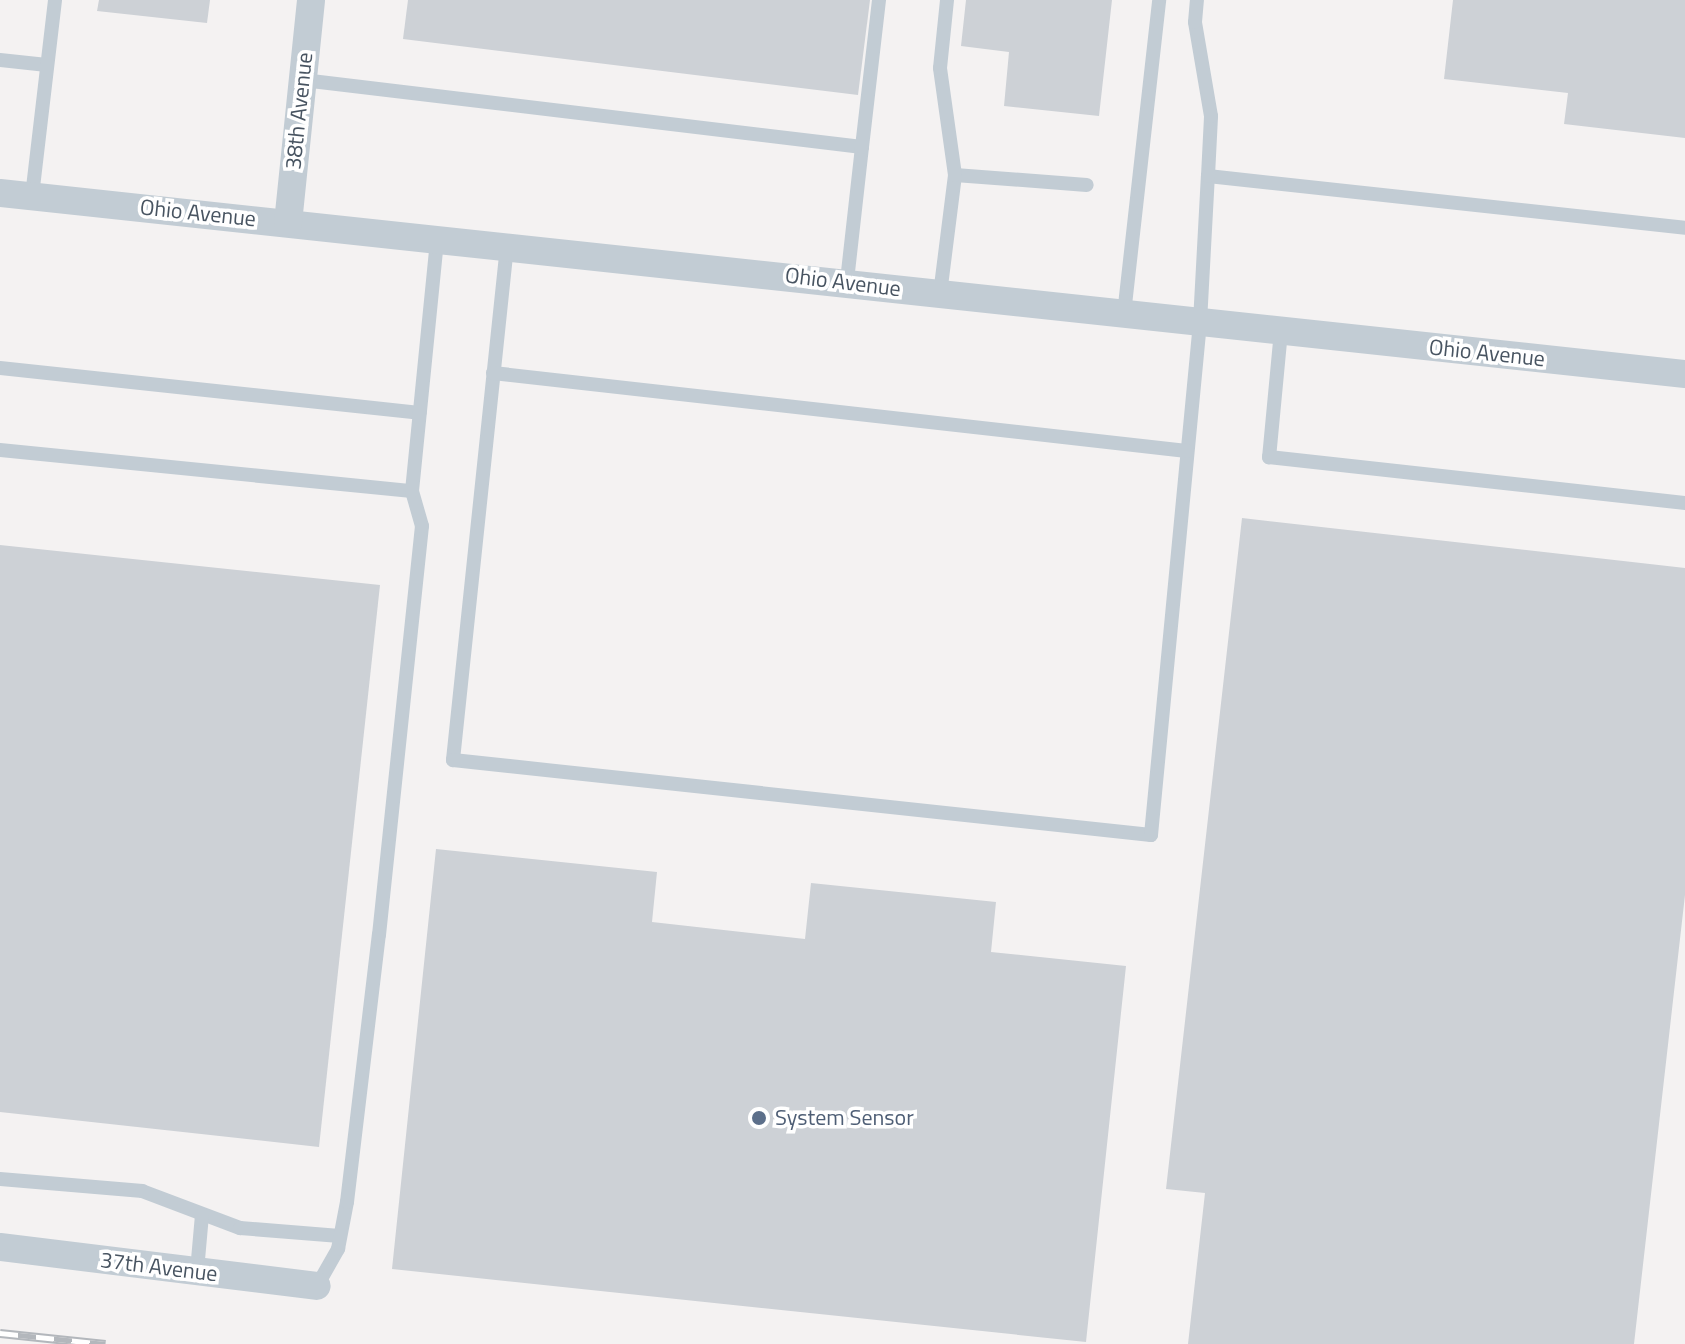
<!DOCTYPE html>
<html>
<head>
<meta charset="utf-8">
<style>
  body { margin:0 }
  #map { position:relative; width:1685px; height:1344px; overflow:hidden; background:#f4f2f2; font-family:"Titillium Web",sans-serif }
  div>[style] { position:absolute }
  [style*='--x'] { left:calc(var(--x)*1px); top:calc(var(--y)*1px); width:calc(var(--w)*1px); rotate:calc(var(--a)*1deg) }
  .building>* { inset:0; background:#cdd1d6 }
  .lane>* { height:14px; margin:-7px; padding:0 7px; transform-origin:7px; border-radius:7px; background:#c2ccd4 }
  .street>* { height:28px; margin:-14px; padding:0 14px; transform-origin:14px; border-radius:14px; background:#c2ccd4 }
  .rail>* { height:9px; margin-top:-4.5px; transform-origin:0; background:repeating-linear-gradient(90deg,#fff 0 18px,#b3b7bc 0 36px); box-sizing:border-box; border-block:2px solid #b3b7bc }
  .dots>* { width:22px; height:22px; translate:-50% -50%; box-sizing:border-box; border:4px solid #fff; border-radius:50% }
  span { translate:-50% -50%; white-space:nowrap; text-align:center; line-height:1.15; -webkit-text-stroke:7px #fff; paint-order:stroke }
  .street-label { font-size:22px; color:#485461 }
  .service-label { font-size:22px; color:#4e5e75 }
  .left { translate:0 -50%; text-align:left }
</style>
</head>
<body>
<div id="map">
  <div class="building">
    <div style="clip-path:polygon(99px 0,210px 0,207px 23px,97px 11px)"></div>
    <div style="clip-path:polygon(408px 0,870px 0,858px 95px,403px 39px)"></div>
    <div style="clip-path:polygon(966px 0,1112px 0,1099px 116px,1004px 106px,1009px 52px,961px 46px)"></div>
    <div style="clip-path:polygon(1453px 0,1685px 0,1685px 138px,1564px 124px,1568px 93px,1444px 79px)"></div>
    <div style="clip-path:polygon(1242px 518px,1685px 568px,1685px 895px,1634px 1344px,1188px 1344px,1205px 1193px,1166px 1189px)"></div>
    <div style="clip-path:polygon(0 545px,380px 585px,319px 1147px,0 1112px)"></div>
    <div style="clip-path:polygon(436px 849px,657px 872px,652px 922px,805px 939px,811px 883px,996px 902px,991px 952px,1126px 966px,1086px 1342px,392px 1269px)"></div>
  </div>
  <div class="lane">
    <div style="--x:0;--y:60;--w:47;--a:6.1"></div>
    <div style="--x:303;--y:80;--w:563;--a:6.83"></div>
    <div style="--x:862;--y:147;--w:135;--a:96.4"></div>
    <div style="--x:862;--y:147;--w:148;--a:-83.4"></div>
    <div style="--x:955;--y:175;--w:132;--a:4.3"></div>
    <div style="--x:1208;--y:176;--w:480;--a:6.2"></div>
    <div style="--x:32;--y:196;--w:197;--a:-83.3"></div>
    <div style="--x:507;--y:246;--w:517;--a:96"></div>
    <div style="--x:453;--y:760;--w:702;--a:6.13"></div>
    <div style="--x:1151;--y:835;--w:515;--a:-84.54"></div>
    <div style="--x:1200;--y:322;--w:146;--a:-86.9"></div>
    <div style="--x:1208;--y:176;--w:60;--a:-87.1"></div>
    <div style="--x:1211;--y:116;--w:95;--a:-99.7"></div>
    <div style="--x:1195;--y:22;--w:22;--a:-85"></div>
    <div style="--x:940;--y:294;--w:120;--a:-82.8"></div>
    <div style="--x:955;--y:175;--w:108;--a:-98"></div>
    <div style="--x:940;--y:68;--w:68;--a:-84.1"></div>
    <div style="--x:1124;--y:314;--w:316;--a:-83.6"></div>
    <div style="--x:1281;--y:331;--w:127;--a:95.4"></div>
    <div style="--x:1269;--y:457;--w:419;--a:6.3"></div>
    <div style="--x:0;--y:368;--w:422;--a:6.1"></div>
    <div style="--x:493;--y:373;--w:698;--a:6.41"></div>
    <div style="--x:0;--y:450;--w:414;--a:5.7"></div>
    <div style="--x:0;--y:1179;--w:143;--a:4.8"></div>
    <div style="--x:142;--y:1191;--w:105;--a:20.7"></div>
    <div style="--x:240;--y:1228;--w:100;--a:4.6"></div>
    <div style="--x:197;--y:1271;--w:56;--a:-84.9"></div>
    <div style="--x:317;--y:1286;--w:43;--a:-60.4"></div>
    <div style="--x:338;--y:1249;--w:48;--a:-79.2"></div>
    <div style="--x:347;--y:1202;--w:269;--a:-83.2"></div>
    <div style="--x:379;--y:935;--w:411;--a:-84"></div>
    <div style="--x:422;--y:526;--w:36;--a:-106"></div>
    <div style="--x:412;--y:491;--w:253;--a:-84.3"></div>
  </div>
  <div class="street">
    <div style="--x:0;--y:193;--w:1695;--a:6.13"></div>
    <div style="--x:288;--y:223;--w:224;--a:-84.1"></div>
    <div style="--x:0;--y:1247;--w:319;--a:7"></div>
  </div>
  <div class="rail">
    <div style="--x:0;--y:1333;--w:106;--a:6"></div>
  </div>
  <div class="dots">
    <div style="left:759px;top:1118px;background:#5c6f8a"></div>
  </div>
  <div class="street-label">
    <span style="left:299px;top:111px;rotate:-84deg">38th Avenue</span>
    <span style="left:198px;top:213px;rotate:6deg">Ohio Avenue</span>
    <span style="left:843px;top:282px;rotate:7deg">Ohio Avenue</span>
    <span style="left:1487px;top:353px;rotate:6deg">Ohio Avenue</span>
    <span style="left:159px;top:1267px;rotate:7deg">37th Avenue</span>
  </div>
  <div class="service-label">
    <span class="left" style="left:775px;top:1118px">System Sensor</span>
  </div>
</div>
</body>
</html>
